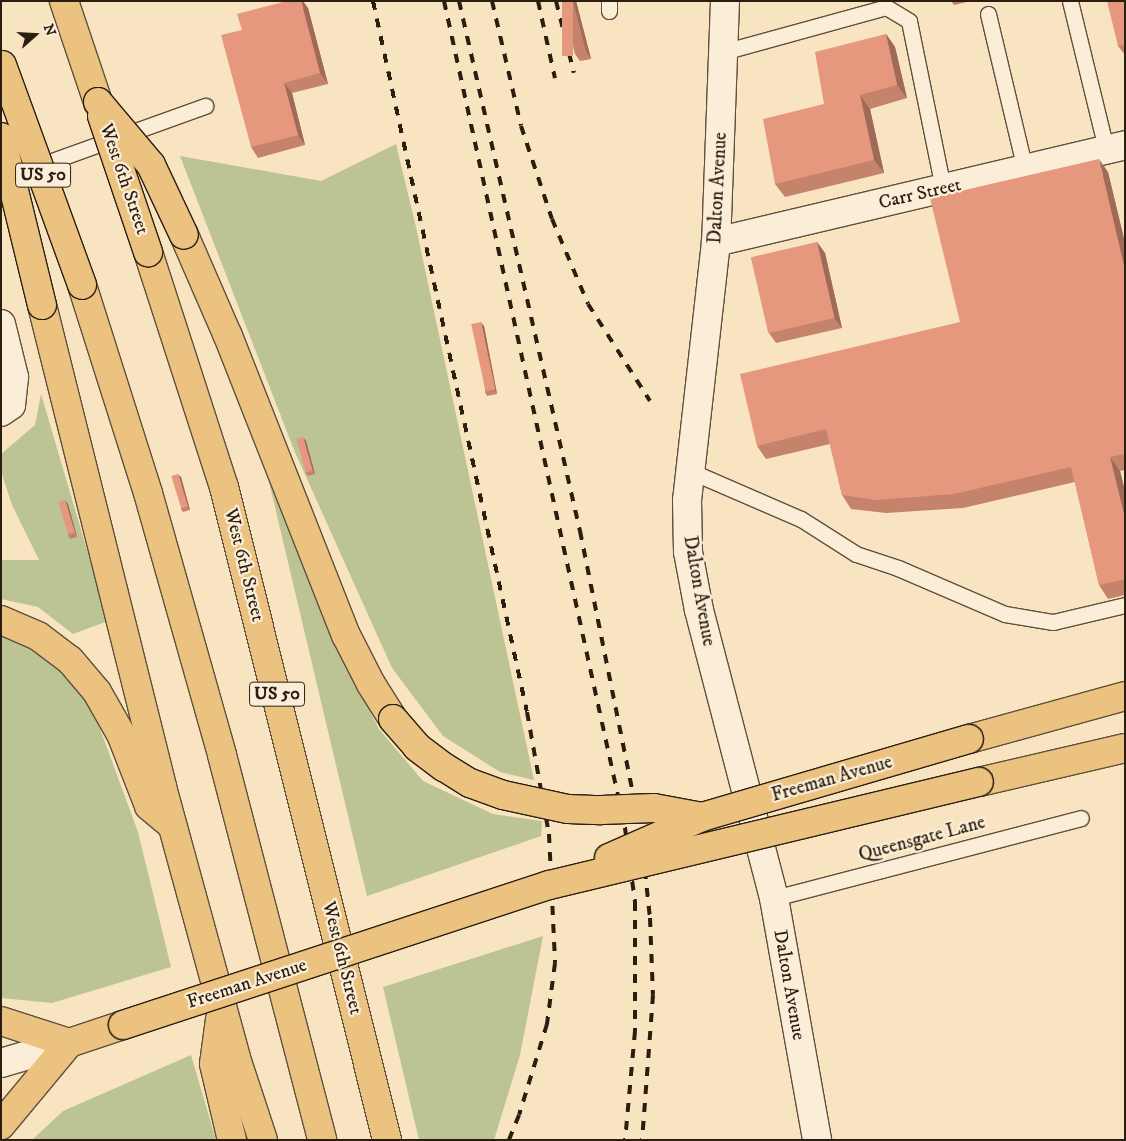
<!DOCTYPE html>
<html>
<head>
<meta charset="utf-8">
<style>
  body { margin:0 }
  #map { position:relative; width:1126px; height:1141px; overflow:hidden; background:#f9e4c2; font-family:"IM FELL DW Pica",serif }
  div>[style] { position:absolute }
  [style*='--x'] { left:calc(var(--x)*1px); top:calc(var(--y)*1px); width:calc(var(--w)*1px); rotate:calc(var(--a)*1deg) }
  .green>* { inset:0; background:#bdc493 }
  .roads { filter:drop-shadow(1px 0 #5e503c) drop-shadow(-1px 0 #5e503c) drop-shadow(0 1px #5e503c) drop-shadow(0 -1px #5e503c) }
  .service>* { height:15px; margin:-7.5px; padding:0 7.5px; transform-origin:7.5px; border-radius:7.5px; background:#fbedd7 }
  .minor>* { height:28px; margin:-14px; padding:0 14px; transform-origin:14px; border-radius:14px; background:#fbedd7 }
  .secondary>* { height:28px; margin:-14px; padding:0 14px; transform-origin:14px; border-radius:14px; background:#fbedd7 }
  .primary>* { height:28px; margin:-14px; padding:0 14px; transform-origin:14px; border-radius:14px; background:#ecc281 }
  .motorway>* { height:28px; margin:-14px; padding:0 14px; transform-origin:14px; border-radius:14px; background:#ecc281 }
  .rail>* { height:4px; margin-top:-2px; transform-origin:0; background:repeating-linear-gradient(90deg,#2a1e10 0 9px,transparent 0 18px) }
  .bridges { filter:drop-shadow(1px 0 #2a1e10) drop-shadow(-1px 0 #2a1e10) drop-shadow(0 1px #2a1e10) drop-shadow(0 -1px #2a1e10) }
  .primary-bridge>* { height:28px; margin:-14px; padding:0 14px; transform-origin:14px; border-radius:14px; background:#ecc281 }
  .motorway-bridge>* { height:28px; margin:-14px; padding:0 14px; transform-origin:14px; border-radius:14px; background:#ecc281 }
  .wall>* { inset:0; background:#c5836c }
  .shaded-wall>* { inset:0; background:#a06a58 }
  .building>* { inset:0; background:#e5987e; transform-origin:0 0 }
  span { translate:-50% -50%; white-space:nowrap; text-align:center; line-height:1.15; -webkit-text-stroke:4.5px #fbedd7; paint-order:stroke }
  .shield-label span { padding:1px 4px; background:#fbedd7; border:1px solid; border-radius:4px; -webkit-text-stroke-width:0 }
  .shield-label { font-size:18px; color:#2a1e10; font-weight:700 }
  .street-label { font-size:19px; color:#2a1e10 }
  .frame { position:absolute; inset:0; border:2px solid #2a1e10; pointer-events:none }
  .north { position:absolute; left:10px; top:10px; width:50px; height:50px; -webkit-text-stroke:4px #fbedd7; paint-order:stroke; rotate:71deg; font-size:14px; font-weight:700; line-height:20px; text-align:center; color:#2a1e10 }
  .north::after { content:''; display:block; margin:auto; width:18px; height:22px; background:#2a1e10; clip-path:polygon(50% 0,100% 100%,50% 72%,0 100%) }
</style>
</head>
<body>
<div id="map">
  <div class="green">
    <div style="clip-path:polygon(396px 144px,416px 227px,534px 780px,500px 772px,443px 736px,392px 668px,294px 450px,180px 156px,321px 181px)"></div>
    <div style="clip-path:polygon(41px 394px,108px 621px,73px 634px,38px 607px,1px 599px,1px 560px,39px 560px,12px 505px,1px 471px,1px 454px,35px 425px)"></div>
    <div style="clip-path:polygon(265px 465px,348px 669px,379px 729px,423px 781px,493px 814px,542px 821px,541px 836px,367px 896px)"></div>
    <div style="clip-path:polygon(1px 635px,11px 637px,62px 668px,92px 707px,138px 832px,171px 967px,52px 1003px,1px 998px)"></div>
    <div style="clip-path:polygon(543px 936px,520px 1055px,494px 1140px,419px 1140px,383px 987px)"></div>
    <div style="clip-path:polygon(191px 1055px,216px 1140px,32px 1140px,63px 1111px)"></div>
  </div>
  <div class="roads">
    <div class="service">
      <div style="--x:609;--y:1;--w:10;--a:90"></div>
      <div style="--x:1070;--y:1;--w:152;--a:76.3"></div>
      <div style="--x:988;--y:14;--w:159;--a:76.6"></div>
      <div style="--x:723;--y:52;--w:169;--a:-15.4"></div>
      <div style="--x:886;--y:7;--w:27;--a:31"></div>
      <div style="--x:909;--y:21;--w:170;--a:78.5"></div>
      <div style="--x:5;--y:178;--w:213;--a:-19.8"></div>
      <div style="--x:690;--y:471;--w:121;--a:23.4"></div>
      <div style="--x:801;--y:519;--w:65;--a:32.5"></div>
      <div style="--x:856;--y:554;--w:44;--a:18.4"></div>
      <div style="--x:898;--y:568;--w:116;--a:23.3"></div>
      <div style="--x:1005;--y:614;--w:49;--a:9.5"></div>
      <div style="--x:1053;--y:622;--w:74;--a:-13.3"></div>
      <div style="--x:774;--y:898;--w:317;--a:-14.6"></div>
    </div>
    <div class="minor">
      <div style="--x:716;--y:242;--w:420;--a:-13.3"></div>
      <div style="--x:1;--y:324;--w:55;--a:76.2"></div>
      <div style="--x:14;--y:377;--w:28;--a:96"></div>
      <div style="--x:11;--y:405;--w:12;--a:145"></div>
    </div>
    <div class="secondary">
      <div style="--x:725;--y:1;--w:241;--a:92.1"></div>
      <div style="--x:716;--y:242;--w:260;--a:96.4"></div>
      <div style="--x:687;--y:500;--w:52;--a:88.9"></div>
      <div style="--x:688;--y:552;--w:59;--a:79.3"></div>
      <div style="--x:699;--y:610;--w:298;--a:75.4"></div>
      <div style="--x:774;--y:898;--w:246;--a:79.9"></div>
      <div style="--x:1;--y:1063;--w:71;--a:-16.4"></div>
    </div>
    <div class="primary">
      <div style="--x:969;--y:739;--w:162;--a:-15.4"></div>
      <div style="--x:979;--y:782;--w:150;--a:-13.1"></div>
      <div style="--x:69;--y:1043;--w:57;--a:-18.4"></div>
    </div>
    <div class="motorway">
      <div style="--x:64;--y:1;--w:107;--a:71.4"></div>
      <div style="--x:184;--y:235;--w:110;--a:66.5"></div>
      <div style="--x:228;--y:336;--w:321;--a:68.5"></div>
      <div style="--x:346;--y:635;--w:55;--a:63"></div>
      <div style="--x:371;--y:684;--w:41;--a:57.8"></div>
      <div style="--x:148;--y:252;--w:247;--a:72.1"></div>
      <div style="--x:224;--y:487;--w:673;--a:75.98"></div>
      <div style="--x:82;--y:285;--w:218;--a:72.4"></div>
      <div style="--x:148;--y:493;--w:272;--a:74.2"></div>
      <div style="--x:222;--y:755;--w:398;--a:75.4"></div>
      <div style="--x:42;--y:305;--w:497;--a:76"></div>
      <div style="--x:162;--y:787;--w:281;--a:74.7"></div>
      <div style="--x:236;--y:1058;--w:86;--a:71.8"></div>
      <div style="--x:1;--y:620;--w:40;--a:23.4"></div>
      <div style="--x:38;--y:636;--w:40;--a:37"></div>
      <div style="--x:70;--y:660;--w:42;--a:49.8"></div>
      <div style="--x:97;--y:692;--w:48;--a:60.3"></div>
      <div style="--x:121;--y:734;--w:77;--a:68.7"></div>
      <div style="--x:149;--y:806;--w:25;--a:40"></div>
      <div style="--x:220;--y:1019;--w:45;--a:97.6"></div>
      <div style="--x:214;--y:1064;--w:78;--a:76.7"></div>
      <div style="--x:1;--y:1021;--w:71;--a:17.9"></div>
      <div style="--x:69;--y:1043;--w:107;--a:129.7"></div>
    </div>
  </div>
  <div class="rail">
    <div style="--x:373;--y:1;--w:727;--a:77.78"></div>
    <div style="--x:527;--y:712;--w:124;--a:79.8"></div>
    <div style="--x:549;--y:834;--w:129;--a:87.3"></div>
    <div style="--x:555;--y:963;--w:62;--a:97.5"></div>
    <div style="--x:547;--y:1024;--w:95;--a:107.1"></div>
    <div style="--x:519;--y:1115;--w:27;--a:112"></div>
    <div style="--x:444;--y:1;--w:847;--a:77.65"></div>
    <div style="--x:625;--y:828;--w:75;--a:82.3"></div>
    <div style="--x:635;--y:902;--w:129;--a:90"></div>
    <div style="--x:635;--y:1031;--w:109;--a:95.2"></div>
    <div style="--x:459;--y:1;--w:544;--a:77.14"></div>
    <div style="--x:580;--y:531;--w:309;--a:78.6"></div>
    <div style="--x:641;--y:834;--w:84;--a:83.9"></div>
    <div style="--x:650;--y:918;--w:77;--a:87.8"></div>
    <div style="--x:653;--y:995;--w:145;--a:94.3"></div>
    <div style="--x:492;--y:1;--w:128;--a:76.9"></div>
    <div style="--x:521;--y:126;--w:98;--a:71.6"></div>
    <div style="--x:552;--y:219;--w:92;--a:67"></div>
    <div style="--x:588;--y:304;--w:115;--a:57.4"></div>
    <div style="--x:538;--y:1;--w:79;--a:77.6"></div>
    <div style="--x:556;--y:1;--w:74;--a:76"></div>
  </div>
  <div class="bridges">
    <div class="primary-bridge">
      <div style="--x:609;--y:858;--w:102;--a:-23.8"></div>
      <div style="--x:702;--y:817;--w:278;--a:-16.3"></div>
      <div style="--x:123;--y:1025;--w:448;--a:-18.2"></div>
      <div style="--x:549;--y:885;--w:442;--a:-13.5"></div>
    </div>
    <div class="motorway-bridge">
      <div style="--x:2;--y:65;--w:234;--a:70"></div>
      <div style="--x:98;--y:102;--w:82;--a:49.9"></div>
      <div style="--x:151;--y:165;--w:77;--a:64.8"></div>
      <div style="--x:102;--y:116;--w:144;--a:71.3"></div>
      <div style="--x:1;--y:137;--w:173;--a:76.3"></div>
      <div style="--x:393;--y:719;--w:37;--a:49"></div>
      <div style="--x:417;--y:747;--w:34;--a:37"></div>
      <div style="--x:444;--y:767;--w:31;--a:32"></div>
      <div style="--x:470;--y:783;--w:35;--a:20"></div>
      <div style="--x:503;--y:795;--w:66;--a:12.2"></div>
      <div style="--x:568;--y:809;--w:33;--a:2"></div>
      <div style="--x:601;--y:810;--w:53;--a:-2.2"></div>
      <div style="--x:654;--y:808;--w:49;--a:10.6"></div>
    </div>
  </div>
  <div class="wall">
    <div style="clip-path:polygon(562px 1px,576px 1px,591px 59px,580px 61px,575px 54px)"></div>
    <div style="clip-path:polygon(951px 1px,971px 1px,954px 5px)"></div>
    <div style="clip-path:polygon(1125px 1px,1125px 55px,1118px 46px)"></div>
    <div style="clip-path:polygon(308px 8px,328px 84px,292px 93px,305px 145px,258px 158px,251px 147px,242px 30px)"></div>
    <div style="clip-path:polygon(886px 34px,895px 47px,907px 98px,870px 109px,884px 173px,785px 197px,775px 184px,824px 104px)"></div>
    <div style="clip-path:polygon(1108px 172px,1125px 243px,1125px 470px,1120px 471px,1125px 491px,1125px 595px,1108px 599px,1099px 585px,1075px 482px,963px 508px,886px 513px,851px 509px,842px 495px,830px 444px,766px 459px,757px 446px,960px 322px)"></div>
    <div style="clip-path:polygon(817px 242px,825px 253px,842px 328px,776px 343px,769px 333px)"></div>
    <div style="clip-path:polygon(484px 326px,497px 394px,487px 396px,485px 392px)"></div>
    <div style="clip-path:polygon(306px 441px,315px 474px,308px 476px,306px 473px)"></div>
    <div style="clip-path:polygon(181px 477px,190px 510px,183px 512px,181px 509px)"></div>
    <div style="clip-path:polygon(68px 504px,77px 537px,70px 539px,68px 535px)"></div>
  </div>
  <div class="shaded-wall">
    <div style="clip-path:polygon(301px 1px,303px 1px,308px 8px,328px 84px,320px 73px)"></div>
    <div style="clip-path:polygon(573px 1px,576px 1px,591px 59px,586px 51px)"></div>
    <div style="clip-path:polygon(886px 34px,895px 47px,907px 98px,897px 85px)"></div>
    <div style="clip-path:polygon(284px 83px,292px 93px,305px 145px,298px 135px)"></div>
    <div style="clip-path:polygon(860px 95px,870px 109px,884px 173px,874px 160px)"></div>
    <div style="clip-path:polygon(1099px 159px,1108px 172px,1125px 243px,1125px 270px)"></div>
    <div style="clip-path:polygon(817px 242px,825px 253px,842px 328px,834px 318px)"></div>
    <div style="clip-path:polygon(481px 322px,484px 326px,497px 394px,495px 390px)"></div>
    <div style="clip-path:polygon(303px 437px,306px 441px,315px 474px,313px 471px)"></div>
    <div style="clip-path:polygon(1110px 457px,1120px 471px,1125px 491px,1125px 518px)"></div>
    <div style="clip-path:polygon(178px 474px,181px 477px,190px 510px,188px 507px)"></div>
    <div style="clip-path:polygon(65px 500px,68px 504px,77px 537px,75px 533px)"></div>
  </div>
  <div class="building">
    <div style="clip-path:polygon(287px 1px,301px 1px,320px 73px,284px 83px,298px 135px,251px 147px,221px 35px,242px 30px,237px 14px)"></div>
    <div style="left:562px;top:1px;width:11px;height:55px"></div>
    <div style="clip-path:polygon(1107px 1px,1125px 1px,1125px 44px,1118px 46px)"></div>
    <div style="clip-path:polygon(886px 34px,897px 85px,860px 95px,874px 160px,775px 184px,763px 119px,824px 104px,815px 52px)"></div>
    <div style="clip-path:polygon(1099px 159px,1125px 270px,1125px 454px,1110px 457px,1125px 518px,1125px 579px,1099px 585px,1071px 467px,954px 494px,876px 500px,842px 495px,826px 429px,757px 446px,740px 374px,960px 322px,930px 198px)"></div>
    <div style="left:817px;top:242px;width:78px;height:68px;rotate:77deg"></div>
    <div style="left:481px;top:322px;width:69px;height:10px;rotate:78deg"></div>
    <div style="left:303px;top:437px;width:35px;height:7px;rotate:74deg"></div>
    <div style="left:178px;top:474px;width:34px;height:7px;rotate:73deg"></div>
    <div style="left:65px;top:500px;width:34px;height:7px;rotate:73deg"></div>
  </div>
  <div class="shield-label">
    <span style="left:43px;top:175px">US 50</span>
    <span style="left:277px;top:694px">US 50</span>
  </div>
  <div class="street-label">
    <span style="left:124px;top:179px;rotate:71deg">West 6th Street</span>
    <span style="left:718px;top:188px;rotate:-87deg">Dalton Avenue</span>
    <span style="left:920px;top:194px;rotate:-13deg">Carr Street</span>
    <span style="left:244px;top:565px;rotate:76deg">West 6th Street</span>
    <span style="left:699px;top:591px;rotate:80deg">Dalton Avenue</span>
    <span style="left:832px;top:779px;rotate:-16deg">Freeman Avenue</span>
    <span style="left:922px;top:839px;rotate:-15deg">Queensgate Lane</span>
    <span style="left:342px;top:958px;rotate:76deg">West 6th Street</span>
    <span style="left:247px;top:984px;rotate:-18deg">Freeman Avenue</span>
    <span style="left:789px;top:985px;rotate:80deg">Dalton Avenue</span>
  </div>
  <div class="frame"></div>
  <div class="north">N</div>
</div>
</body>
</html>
